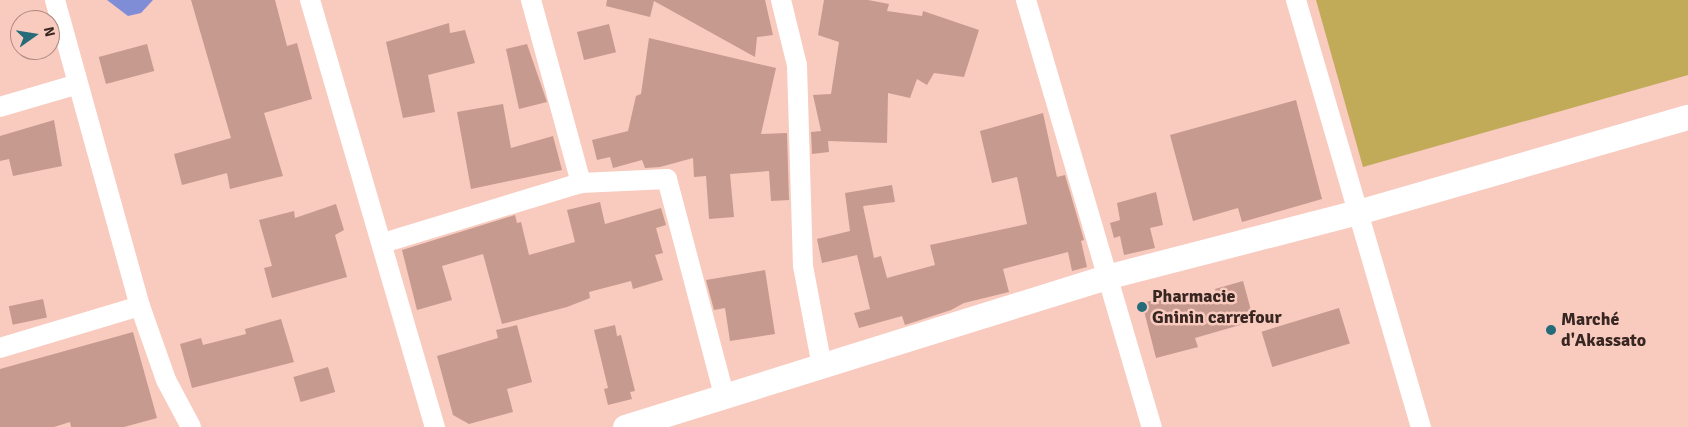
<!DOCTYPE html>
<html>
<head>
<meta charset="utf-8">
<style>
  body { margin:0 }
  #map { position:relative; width:1688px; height:427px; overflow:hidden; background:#f9cabe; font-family:Signika,sans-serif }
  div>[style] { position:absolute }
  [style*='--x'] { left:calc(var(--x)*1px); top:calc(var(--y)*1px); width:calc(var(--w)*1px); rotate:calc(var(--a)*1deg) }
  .green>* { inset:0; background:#c1ab58 }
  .water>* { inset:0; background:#7f8dd6 }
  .building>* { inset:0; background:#c79a8f; transform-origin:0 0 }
  .minor>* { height:20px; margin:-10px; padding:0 10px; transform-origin:10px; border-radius:10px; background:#fff }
  .tertiary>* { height:25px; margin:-12.5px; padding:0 12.5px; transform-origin:12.5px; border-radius:12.5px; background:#fff }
  .dots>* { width:14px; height:14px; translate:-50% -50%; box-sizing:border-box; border:2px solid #f9cabe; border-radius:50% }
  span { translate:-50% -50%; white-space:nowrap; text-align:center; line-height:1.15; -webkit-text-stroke:5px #f9cabe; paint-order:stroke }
  .poi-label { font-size:18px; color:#382622; font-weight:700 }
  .left { translate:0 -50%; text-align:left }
  .north { position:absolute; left:10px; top:10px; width:50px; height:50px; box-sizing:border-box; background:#f9cabe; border:1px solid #ac8880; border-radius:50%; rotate:77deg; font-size:14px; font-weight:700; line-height:20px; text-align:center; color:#382622 }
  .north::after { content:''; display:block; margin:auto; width:18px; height:22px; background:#266b7a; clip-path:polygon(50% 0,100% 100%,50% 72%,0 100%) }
</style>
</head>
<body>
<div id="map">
  <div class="green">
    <div style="clip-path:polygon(1316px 0,1688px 0,1688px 75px,1363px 167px)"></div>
  </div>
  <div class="water">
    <div style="clip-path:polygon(107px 0,153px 0,141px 13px,128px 16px)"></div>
  </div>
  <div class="building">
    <div style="clip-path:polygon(191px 0,275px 0,287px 46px,297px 43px,312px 99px,264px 113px,283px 176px,230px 189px,227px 173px,182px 185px,174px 154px,231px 138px)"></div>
    <div style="clip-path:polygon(607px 0,765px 0,773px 35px,757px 37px,755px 57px,654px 1px,650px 17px,606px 6px)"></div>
    <div style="clip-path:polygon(824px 0,868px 0,889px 4px,887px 11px,922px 16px,923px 11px,979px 30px,964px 77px,934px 73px,927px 85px,917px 79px,910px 98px,888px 93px,887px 143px,828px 141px,829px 152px,812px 154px,811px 132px,821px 131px,813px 95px,831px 94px,839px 42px,818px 35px)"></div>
    <div style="clip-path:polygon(449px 23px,450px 33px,465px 30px,475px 63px,428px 75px,435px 112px,403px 118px,386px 42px)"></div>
    <div style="left:609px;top:24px;width:29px;height:33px;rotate:76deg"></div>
    <div style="clip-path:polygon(649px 38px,776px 68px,761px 134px,787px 133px,789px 200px,771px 201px,769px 171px,730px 174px,734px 217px,709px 219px,706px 176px,694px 177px,693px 158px,660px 167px,645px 168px,642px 160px,613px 168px,610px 157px,597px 160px,592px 140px,628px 131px,636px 96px,641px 94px)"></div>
    <div style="left:147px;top:44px;width:28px;height:50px;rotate:75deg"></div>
    <div style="clip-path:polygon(527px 44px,547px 102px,519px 109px,506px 49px)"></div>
    <div style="clip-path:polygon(1296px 100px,1322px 199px,1242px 222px,1238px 208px,1193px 221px,1170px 135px)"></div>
    <div style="clip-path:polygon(503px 104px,511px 148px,553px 136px,562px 170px,471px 189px,457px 112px)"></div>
    <div style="clip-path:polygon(1043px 113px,1057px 177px,1065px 175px,1084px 240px,1081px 241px,1087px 267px,1072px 271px,1068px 252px,1003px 269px,1009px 292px,964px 303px,951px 310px,905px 325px,902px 316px,859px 328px,854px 313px,870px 309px,857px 255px,822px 263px,817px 239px,850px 231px,845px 193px,892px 185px,895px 202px,863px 206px,874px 258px,881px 256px,887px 278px,935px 265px,930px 245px,1027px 224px,1017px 177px,992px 183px,980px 131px)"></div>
    <div style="clip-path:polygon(54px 120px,62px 166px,13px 176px,9px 159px,0 161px,0 136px)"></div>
    <div style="clip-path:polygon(1156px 192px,1163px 225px,1150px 228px,1155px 248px,1124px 255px,1120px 236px,1114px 238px,1110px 223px,1120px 220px,1117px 203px)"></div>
    <div style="clip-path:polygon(600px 202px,605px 224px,661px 208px,666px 225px,656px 228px,663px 253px,655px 255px,663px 280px,633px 289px,631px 281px,589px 292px,590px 298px,567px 307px,502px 324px,483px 254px,442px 266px,452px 300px,417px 310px,402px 250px,515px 215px,517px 223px,521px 222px,529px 255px,575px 242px,567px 210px)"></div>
    <div style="clip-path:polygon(336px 204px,344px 230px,335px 235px,347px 277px,272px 298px,264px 268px,272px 266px,259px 220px,294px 211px,295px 218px)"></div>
    <div style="clip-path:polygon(765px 270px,775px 334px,730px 341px,725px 308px,714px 310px,706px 280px)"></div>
    <div style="clip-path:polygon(1243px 281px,1254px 321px,1195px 338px,1198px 347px,1156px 358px,1142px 303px,1182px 293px,1184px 300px,1216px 293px,1215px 289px)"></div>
    <div style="left:43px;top:299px;width:19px;height:35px;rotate:78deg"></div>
    <div style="left:1339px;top:308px;width:37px;height:81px;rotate:73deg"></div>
    <div style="clip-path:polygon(281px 319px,294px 362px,192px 388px,180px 344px,201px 338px,203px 345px,246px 334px,245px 329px)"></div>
    <div style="clip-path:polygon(517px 325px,532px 382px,507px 389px,513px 412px,469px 424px,453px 415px,437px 356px,498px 338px,496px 330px)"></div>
    <div style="clip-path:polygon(615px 325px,617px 336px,621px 335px,635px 391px,630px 392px,632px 399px,608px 405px,604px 389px,608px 388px,594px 330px)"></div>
    <div style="clip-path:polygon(133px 332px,157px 418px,124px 427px,71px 427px,70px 422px,54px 427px,0 427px,0 369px)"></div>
    <div style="left:328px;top:367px;width:26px;height:36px;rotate:74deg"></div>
  </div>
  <div class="minor">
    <div style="--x:55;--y:0;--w:318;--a:74.5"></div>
    <div style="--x:140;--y:306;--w:78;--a:70.6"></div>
    <div style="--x:166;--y:380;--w:53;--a:62"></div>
    <div style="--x:310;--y:0;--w:445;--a:73.7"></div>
    <div style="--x:531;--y:0;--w:190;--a:74.7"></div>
    <div style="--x:781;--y:0;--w:67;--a:76.2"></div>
    <div style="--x:797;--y:65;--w:201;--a:88.3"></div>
    <div style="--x:803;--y:266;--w:103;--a:79.3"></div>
    <div style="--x:1026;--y:0;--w:445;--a:73.6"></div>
    <div style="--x:1296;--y:0;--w:445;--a:73.7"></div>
    <div style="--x:0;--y:107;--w:81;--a:-16.4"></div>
    <div style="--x:383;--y:243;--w:207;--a:-16.9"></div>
    <div style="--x:581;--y:183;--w:86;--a:-2.7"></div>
    <div style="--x:667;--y:179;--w:223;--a:75.2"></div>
    <div style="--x:0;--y:348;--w:146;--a:-16.7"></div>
  </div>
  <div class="tertiary">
    <div style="--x:625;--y:427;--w:504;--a:-17.32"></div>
    <div style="--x:1106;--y:277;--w:260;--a:-14.5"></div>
    <div style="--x:1358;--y:212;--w:343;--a:-16.1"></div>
  </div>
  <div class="dots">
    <div style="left:1142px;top:307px;background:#266b7a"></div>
    <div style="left:1551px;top:330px;background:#266b7a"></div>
  </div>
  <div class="poi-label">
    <span class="left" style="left:1152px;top:307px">Pharmacie<br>Gninin carrefour</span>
    <span class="left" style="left:1561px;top:330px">Marché<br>d'Akassato</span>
  </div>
  <div class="north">N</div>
</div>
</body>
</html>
